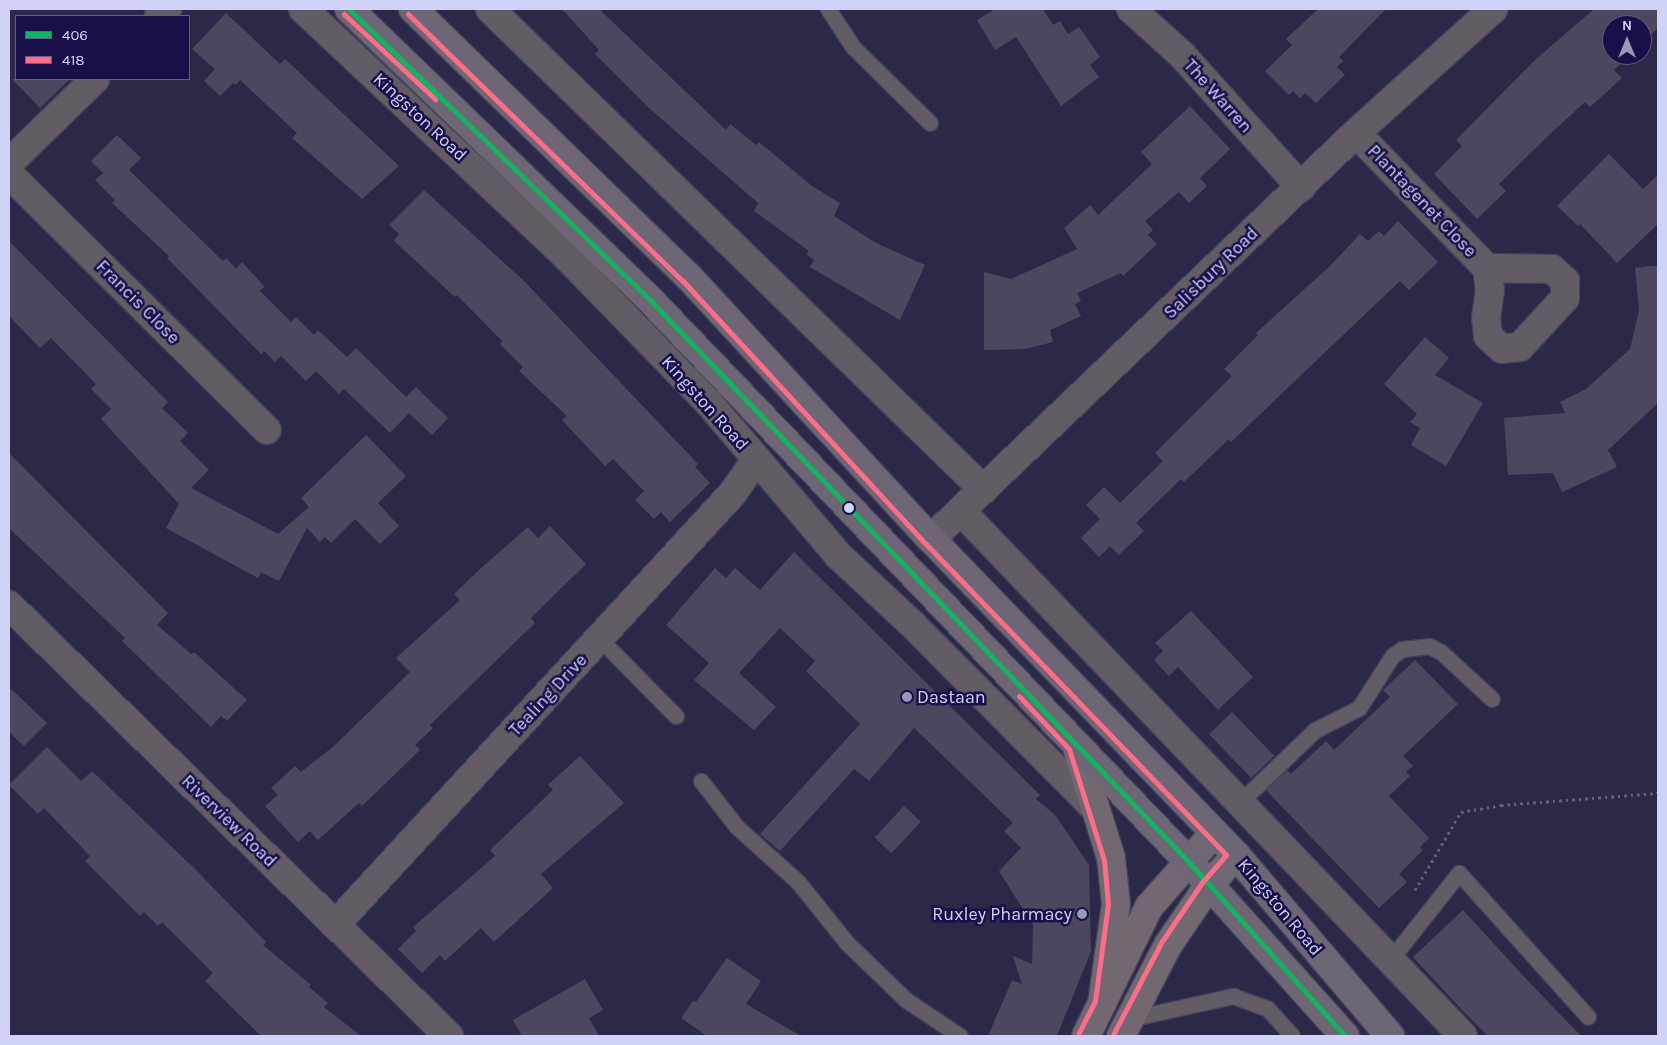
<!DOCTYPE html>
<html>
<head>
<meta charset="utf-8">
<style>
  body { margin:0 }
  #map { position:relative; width:1667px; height:1045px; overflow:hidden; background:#2c2948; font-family:Karla,sans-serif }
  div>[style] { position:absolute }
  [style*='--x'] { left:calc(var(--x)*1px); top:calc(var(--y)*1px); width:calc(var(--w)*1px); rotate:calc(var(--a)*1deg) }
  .building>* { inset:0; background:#4c475e; transform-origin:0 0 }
  .path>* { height:3px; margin-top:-1.5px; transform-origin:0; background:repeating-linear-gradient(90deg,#66616e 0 2.5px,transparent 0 6.5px) }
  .roads { filter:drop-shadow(1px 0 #45435e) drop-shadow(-1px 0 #45435e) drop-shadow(0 1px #45435e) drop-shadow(0 -1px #45435e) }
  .service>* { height:15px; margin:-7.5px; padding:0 7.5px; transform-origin:7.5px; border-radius:7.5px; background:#645c65 }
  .minor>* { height:28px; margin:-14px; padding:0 14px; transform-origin:14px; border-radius:14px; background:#645c65 }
  .tertiary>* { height:28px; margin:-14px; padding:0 14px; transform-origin:14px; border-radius:14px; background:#645c65 }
  .secondary>* { height:28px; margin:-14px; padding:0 14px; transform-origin:14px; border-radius:14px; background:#726872 }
  .trunk>* { height:28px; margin:-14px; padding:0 14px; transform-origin:14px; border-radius:14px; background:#6e6674 }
  .bus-1>* { height:5px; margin:-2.5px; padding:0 2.5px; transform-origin:2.5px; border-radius:2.5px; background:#13b361 }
  .bus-2>* { height:5px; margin:-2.5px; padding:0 2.5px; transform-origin:2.5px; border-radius:2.5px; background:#fb6d88 }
  .dots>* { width:14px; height:14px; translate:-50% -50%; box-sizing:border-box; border:2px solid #191049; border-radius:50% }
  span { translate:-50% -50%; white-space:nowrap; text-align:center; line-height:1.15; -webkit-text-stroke:5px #191049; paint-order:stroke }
  .street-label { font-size:18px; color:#d0d3f7 }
  .poi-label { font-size:18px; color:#d0d3f7 }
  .left { translate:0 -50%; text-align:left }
  .right { translate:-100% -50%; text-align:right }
  .frame { position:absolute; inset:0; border:10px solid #d0d3f7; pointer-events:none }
  .legend { position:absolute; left:15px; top:15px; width:175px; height:65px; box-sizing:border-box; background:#191049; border:1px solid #625e8f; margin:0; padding:6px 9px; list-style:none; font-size:15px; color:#d0d3f7 }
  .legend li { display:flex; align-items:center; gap:10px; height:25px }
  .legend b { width:25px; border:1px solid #625e8f }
  .north { position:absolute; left:1602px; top:15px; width:50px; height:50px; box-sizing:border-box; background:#191049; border:1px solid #625e8f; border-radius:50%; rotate:0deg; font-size:14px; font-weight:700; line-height:20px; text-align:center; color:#d0d3f7 }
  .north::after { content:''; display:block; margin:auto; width:18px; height:22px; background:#9798ba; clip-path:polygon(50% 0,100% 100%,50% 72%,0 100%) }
</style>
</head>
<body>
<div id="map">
  <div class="building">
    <div style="clip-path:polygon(562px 9px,599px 9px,726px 130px,730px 124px,756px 145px,759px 142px,812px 186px,840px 203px,834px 216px,876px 243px,925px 265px,900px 320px,810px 267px,814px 260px,806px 254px,809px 251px,754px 211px,758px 203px,649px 108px,595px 54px,599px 50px)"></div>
    <div style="clip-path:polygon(995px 9px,1043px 9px,1053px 25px,1060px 21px,1068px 34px,1079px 27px,1100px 57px,1090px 65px,1099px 77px,1061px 106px,1016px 37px,995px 50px,977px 20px)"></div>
    <div style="clip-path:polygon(1318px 9px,1386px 9px,1339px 57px,1343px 61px,1337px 67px,1345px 75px,1316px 103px,1305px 93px,1300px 98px,1293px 91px,1289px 95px,1265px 71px,1292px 45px,1286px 39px)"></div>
    <div style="clip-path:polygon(1594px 9px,1658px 9px,1658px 28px,1642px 43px,1642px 25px,1612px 25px,1612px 55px,1630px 55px,1614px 70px,1622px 78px,1590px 107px,1585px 102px,1549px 135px,1499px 184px,1506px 191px,1477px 219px,1434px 174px,1462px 146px,1456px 140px,1535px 60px)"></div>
    <div style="clip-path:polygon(226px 13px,280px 64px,285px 59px,399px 166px,362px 199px,292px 138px,297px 133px,240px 80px,236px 85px,233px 83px,220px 96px,204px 81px,215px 69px,192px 49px)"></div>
    <div style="clip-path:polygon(12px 79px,70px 79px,40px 108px)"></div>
    <div style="clip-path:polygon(1190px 106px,1230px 149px,1200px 178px,1207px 186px,1189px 203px,1179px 192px,1145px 221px,1153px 230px,1148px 235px,1157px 244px,1123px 276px,1121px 273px,1077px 293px,1081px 301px,1075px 304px,1081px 316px,1050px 330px,1053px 342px,1025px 349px,984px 350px,984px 272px,1011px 279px,1077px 249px,1064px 228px,1090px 205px,1098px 215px,1152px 164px,1141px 152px)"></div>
    <div style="clip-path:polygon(117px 135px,141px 158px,129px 170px,223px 261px,226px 258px,236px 269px,242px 262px,265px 287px,260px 291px,291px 322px,296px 317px,314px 335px,318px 330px,347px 357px,356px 348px,406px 397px,416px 387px,448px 418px,432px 435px,409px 413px,390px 433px,344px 389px,339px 394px,316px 371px,306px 381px,281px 356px,275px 362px,264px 351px,261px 354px,167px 258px,169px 256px,112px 203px,115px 200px,95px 180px,103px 173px,91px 161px)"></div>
    <div style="clip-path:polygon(1609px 154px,1643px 189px,1658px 175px,1658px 224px,1617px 263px,1580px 224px,1578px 226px,1557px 206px)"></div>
    <div style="clip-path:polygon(424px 190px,524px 281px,698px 464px,695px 467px,710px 483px,670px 522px,661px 512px,654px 519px,635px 500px,644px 491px,613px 459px,605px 466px,562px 420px,567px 416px,519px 371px,523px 367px,500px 344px,502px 341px,457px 295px,455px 297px,394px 241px,399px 234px,389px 225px)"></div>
    <div style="clip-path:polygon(1398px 221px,1438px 262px,1409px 290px,1400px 281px,1231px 442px,1228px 440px,1184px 482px,1181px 479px,1136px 523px,1144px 531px,1119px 555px,1110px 546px,1099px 557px,1081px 538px,1100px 519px,1086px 505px,1104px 487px,1120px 503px,1163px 461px,1155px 453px,1232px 376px,1224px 369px,1258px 335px,1256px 333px,1329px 267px,1360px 234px,1368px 241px,1379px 231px,1384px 236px)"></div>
    <div style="clip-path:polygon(9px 241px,168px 402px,162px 408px,188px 433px,180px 441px,209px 470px,191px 488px,278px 534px,309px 507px,301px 498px,366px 435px,406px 476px,378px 503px,399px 526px,380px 544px,355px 519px,331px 543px,325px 537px,320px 542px,307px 528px,279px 581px,261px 572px,258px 578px,166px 528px,179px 504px,101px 419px,111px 409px,91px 389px,96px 384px,51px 338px,40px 348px,9px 316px)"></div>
    <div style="clip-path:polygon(1650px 266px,1658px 266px,1658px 403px,1608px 450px,1617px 467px,1562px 492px,1553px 473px,1508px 475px,1504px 418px,1565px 413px,1560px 402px,1586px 389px,1630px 349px,1639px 310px,1635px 268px)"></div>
    <div style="clip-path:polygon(1425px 337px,1449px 358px,1435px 375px,1483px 403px,1446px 466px,1411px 445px,1420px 428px,1410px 422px,1417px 414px,1384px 384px)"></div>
    <div style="clip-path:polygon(9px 453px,168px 613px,157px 625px,191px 654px,194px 652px,247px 700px,227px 721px,221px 716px,211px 727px,122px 641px,125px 638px,9px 528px)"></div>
    <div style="clip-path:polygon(550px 526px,586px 564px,531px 618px,535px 623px,430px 725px,433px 728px,415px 745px,420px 750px,362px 806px,359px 803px,318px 840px,310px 831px,298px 842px,265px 806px,278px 795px,271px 788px,295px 766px,301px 772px,334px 746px,410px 672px,396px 658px,460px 600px,454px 594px,481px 568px,528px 527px,538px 538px)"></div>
    <div style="clip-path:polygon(794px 552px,1040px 795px,1036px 799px,1056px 816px,1089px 865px,1091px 951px,1057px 1036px,988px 1036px,1012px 980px,1022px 984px,1013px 956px,1032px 964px,1033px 925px,999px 871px,1021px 848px,1004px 831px,1013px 823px,914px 728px,869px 781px,854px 769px,780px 851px,760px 834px,860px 724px,806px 671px,815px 661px,780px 628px,739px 673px,776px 707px,754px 730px,694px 680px,709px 663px,666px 625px,715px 568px,726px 578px,735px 568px,760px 590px)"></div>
    <div style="clip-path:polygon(1191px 611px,1253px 677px,1218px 710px,1178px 667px,1169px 676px,1154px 660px,1163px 651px,1155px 643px)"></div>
    <div style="clip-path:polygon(1415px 660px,1458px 704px,1403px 756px,1413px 766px,1406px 772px,1410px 776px,1389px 796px,1429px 838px,1420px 847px,1423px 850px,1399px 874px,1407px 882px,1379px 908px,1266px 790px,1287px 770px,1291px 774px,1326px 741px,1334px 750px,1390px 697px,1383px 690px)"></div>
    <div style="clip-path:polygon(9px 687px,47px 723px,24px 746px,9px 732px)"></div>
    <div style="left:1232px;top:712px;width:61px;height:32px;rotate:46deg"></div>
    <div style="clip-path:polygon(47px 747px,81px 781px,92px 771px,194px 868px,266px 942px,263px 945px,311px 985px,309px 987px,328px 1003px,324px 1007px,361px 1036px,261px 1036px,205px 981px,213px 973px,162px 922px,158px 926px,144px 912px,140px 916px,85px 861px,90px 856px,44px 808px,38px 814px,9px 785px)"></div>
    <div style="clip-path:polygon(580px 756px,624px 803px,541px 874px,553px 888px,494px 942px,481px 928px,445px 961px,440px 955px,422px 973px,398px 949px,416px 931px,413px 927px,495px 856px,490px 850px,553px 790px,548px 785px)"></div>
    <div style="left:904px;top:806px;width:23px;height:43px;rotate:43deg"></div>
    <div style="clip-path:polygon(1463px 910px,1529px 982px,1581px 1036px,1488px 1036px,1462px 1010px,1413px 957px)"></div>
    <div style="clip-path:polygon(727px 958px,761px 981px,746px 1004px,801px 1036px,707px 1036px,681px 1018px,693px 1001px,696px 1002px)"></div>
    <div style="clip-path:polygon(585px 979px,603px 1010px,589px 1018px,599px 1036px,522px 1036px,513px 1020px)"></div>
  </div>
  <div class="path">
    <div style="--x:1415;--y:890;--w:91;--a:-59.5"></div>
    <div style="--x:1461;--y:812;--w:41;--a:-9.9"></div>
    <div style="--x:1501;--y:805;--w:157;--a:-4.4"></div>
  </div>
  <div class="roads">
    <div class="service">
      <div style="--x:828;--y:9;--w:45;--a:56.7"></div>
      <div style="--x:853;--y:47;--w:108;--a:44.6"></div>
      <div style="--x:600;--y:639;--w:108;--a:45.4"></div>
      <div style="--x:701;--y:781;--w:58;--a:52"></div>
      <div style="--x:737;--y:827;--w:82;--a:42"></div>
      <div style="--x:798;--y:882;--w:78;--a:51.2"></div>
      <div style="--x:847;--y:943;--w:82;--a:44"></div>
      <div style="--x:906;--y:1000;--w:65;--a:33.7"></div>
      <div style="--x:1240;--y:802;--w:104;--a:-43.8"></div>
      <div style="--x:1315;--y:730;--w:49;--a:-26.6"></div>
      <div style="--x:1359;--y:708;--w:62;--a:-57.6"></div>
      <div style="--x:1392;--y:656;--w:12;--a:-35"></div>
      <div style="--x:1402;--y:649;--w:27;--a:-6"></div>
      <div style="--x:1429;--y:646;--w:13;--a:27"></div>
      <div style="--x:1441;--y:652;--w:69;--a:42.7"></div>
      <div style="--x:1390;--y:960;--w:111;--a:-51.6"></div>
      <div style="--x:1459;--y:873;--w:193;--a:48.1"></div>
      <div style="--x:1129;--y:1019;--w:107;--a:-12.5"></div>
      <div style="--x:1233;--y:996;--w:37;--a:20"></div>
      <div style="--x:1268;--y:1009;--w:36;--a:48"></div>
    </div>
    <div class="minor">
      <div style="--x:303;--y:9;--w:362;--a:43.2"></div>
      <div style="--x:567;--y:257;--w:202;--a:45.8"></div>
      <div style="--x:708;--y:402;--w:201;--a:49.6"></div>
      <div style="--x:838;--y:555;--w:100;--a:43"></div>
      <div style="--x:911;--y:623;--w:262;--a:45.2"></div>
      <div style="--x:490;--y:9;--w:689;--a:44.24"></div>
      <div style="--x:1131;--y:9;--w:69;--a:42"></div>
      <div style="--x:1182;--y:55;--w:178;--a:48"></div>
      <div style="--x:159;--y:16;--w:11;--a:-41"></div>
      <div style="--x:1356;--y:133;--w:188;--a:45.9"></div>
      <div style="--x:1487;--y:268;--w:65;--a:0.9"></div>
      <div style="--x:1552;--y:269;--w:18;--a:43"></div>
      <div style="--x:1565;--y:281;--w:17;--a:90"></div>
      <div style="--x:1565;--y:298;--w:67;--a:132.6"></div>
      <div style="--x:1520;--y:347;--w:18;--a:174"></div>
      <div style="--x:1502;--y:349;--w:19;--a:-137"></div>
      <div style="--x:1488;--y:336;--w:18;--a:-96"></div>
      <div style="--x:1486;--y:318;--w:27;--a:-82"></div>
      <div style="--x:1490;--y:291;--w:23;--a:-97"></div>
      <div style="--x:9;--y:163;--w:120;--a:-44.3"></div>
      <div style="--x:9;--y:174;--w:363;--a:44.8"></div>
      <div style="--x:961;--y:511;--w:726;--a:46.28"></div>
      <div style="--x:9;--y:605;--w:616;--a:44.41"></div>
      <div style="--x:335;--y:925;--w:586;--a:-47.35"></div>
      <div style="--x:732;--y:494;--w:42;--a:-54.8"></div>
    </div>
    <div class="tertiary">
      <div style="--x:931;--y:539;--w:588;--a:-43.69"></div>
      <div style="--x:1356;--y:133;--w:185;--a:-42.1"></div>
    </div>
    <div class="secondary">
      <div style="--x:1076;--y:745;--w:118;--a:72.8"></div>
      <div style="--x:1111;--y:858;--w:46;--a:83.8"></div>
      <div style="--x:1116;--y:904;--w:100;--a:98"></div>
      <div style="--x:1086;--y:1036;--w:144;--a:-64"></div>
      <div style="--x:1149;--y:907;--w:98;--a:-48.7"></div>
      <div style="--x:1121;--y:1036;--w:102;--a:-62.7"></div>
      <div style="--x:1168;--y:945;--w:73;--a:-55.7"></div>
      <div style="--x:1209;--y:885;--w:40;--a:-48"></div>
    </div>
    <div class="trunk">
      <div style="--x:349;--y:9;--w:424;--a:44"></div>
      <div style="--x:654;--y:304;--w:772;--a:46.21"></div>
      <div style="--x:1188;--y:861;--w:235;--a:48.1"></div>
      <div style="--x:413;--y:9;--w:383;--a:44.2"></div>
      <div style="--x:688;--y:276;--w:358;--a:47.3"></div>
      <div style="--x:931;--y:539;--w:439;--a:46"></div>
      <div style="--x:1236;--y:855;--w:238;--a:49.6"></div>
    </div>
  </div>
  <div class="bus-1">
    <div style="--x:349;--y:9;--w:424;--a:44"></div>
    <div style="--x:654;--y:304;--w:772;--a:46.21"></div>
    <div style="--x:1188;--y:861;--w:235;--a:48.1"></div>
  </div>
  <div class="bus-2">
    <div style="--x:344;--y:14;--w:125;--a:43"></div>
    <div style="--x:408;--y:14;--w:383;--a:44.2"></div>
    <div style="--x:683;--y:281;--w:358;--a:47.3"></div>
    <div style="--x:926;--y:544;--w:432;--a:46"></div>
    <div style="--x:1226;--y:855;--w:35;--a:131"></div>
    <div style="--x:1203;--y:881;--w:73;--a:124.3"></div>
    <div style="--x:1162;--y:941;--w:104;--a:117.6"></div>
    <div style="--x:1019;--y:696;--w:73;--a:46.7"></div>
    <div style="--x:1069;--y:749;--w:116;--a:72.5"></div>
    <div style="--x:1104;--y:860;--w:44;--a:84.8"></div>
    <div style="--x:1108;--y:904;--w:98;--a:97.6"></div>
    <div style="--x:1095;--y:1001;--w:36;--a:117"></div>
  </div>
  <div class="dots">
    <div style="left:849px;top:508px;background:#d0d3f7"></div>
    <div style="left:907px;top:697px;background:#9798ba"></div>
    <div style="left:1082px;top:914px;background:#9798ba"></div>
  </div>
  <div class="street-label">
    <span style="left:1218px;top:96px;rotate:48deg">The Warren</span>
    <span style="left:420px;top:117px;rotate:43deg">Kingston Road</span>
    <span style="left:1422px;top:201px;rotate:46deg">Plantagenet Close</span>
    <span style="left:1211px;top:273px;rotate:-44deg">Salisbury Road</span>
    <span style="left:138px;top:302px;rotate:45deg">Francis Close</span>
    <span style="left:705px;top:403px;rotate:48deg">Kingston Road</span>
    <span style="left:548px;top:695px;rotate:-47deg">Tealing Drive</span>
    <span style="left:229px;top:821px;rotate:44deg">Riverview Road</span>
    <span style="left:1280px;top:907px;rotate:50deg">Kingston Road</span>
  </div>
  <div class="poi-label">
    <span class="left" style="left:917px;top:697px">Dastaan</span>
    <span class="right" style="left:1072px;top:914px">Ruxley Pharmacy</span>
  </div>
  <div class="frame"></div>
  <ul class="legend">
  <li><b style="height:6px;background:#13b361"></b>406</li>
  <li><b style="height:6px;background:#fb6d88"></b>418</li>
  </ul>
  <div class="north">N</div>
</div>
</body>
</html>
